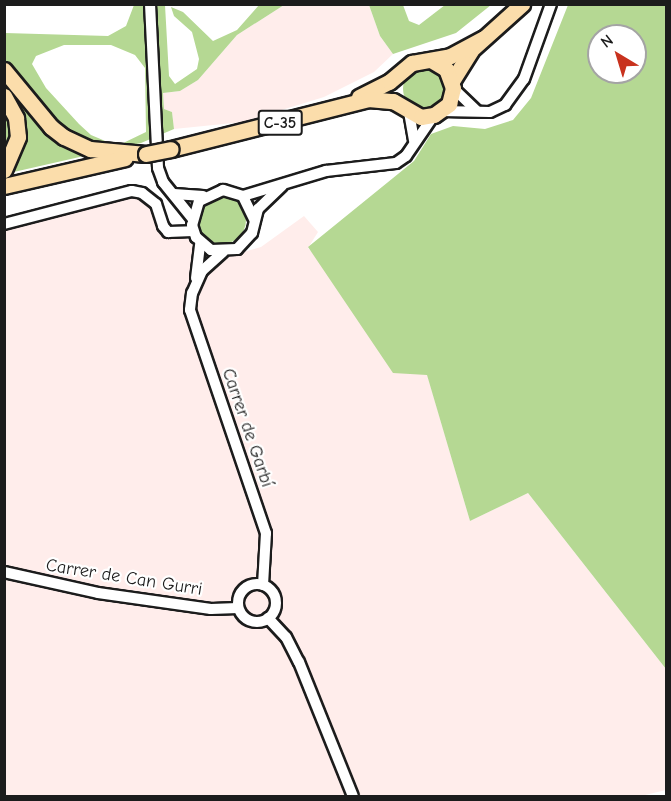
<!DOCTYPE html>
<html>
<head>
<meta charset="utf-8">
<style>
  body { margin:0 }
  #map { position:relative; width:671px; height:801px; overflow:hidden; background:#fff; font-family:"Comic Neue",sans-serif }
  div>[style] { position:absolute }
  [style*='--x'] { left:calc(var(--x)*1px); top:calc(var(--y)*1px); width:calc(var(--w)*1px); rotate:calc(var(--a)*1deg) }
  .built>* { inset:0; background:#ffedeb }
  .green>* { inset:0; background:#b5d893 }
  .round { border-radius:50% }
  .roads { filter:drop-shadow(2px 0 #1c1c1c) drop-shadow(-2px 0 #1c1c1c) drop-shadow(0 2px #1c1c1c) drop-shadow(0 -2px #1c1c1c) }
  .minor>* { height:10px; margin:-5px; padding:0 5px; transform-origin:5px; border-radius:5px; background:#fff }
  .minor>.ring { margin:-5px; padding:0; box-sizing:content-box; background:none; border:10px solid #fff; border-radius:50% }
  .highway>* { height:15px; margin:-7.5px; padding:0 7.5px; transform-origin:7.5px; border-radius:7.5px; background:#fbddab }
  .bridges { filter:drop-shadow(2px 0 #1c1c1c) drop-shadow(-2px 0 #1c1c1c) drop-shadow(0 2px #1c1c1c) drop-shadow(0 -2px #1c1c1c) }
  .highway-bridge>* { height:15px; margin:-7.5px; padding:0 7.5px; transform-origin:7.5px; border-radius:7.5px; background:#fbddab }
  span { translate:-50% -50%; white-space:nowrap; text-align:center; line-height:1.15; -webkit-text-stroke:4.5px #fff; paint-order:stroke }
  .shield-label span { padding:2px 4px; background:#fff; border:2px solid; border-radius:4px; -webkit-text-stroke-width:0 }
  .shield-label { font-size:16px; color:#1c1c1c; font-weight:700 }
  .street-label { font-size:18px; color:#1c1c1c }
  .frame { position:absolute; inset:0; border:6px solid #1c1c1c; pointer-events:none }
  .north { position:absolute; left:587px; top:24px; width:60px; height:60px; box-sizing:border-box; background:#fff; border:2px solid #a4a4a4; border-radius:50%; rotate:322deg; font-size:16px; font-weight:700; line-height:24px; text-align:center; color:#1c1c1c }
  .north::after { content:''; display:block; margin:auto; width:21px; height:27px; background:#c8321e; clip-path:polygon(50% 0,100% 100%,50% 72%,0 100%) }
</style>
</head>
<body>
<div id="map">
  <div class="built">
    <div style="clip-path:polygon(284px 5px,369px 5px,380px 36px,393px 54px,374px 72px,324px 97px,243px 122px,174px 129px,172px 112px,164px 109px,163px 93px,180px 91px,198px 80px,237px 35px)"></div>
    <div style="clip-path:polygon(135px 184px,148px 189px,159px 199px,168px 226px,182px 229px,186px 238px,207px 254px,222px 258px,261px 247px,304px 216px,318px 232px,308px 248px,427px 374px,470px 521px,528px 493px,666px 669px,666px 790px,641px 796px,5px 796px,4px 219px)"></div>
  </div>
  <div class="green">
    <div style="clip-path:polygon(evenodd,134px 5px,165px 5px,169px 76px,175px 84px,197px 69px,199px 59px,192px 32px,174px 16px,171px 7px,183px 12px,213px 41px,237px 30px,259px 5px,284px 5px,237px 35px,198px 80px,180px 91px,163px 93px,164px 109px,172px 112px,174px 129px,141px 143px,5px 174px,5px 33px,108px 36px,126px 26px,134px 5px,64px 45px,111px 45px,135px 55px,145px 68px,146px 132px,117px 146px,91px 135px,79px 124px,46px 88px,32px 64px,36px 56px,64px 45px)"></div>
    <div style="clip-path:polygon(369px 5px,403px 5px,409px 21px,419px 25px,445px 5px,491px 5px,456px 33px,393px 54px,380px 36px)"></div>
    <div style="clip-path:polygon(evenodd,568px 5px,666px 5px,666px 669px,528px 493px,470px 521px,427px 375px,393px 373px,308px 247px,414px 161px,431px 134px,453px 126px,485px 129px,513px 120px,531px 98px,568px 5px,599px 36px,635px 36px,635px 72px,599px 72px,599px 36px)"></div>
    <div class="round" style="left:403px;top:67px;width:44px;height:44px"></div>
    <div class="round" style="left:198px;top:196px;width:48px;height:48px"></div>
  </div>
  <div class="roads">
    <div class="minor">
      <div style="--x:150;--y:4;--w:164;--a:87.2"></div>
      <div style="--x:158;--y:168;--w:15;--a:70"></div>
      <div style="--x:163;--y:182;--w:46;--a:51.1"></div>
      <div style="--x:453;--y:88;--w:33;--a:44"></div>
      <div style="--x:442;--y:111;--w:48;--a:1.2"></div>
      <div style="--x:490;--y:112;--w:17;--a:-25"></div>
      <div style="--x:505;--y:105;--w:32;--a:-54"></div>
      <div style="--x:524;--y:79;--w:80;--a:-70.2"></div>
      <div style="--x:409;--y:112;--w:29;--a:80"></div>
      <div style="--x:174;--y:194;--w:29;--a:4"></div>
      <div style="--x:243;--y:196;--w:87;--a:-16.8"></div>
      <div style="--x:326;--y:171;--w:70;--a:-6.5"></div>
      <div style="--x:396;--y:163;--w:12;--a:-35"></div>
      <div style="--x:406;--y:156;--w:50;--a:-55.7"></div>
      <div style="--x:254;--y:219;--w:25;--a:-116"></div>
      <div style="--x:243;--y:196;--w:21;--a:-163"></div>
      <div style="--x:223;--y:190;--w:26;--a:155"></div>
      <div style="--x:199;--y:201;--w:25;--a:106"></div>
      <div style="--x:192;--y:225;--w:13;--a:72"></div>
      <div style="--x:196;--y:237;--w:20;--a:41"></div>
      <div style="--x:211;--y:250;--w:26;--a:-2"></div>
      <div style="--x:237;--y:249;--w:22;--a:-47"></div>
      <div style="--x:252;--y:233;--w:25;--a:-76"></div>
      <div style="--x:258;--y:209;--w:33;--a:-44"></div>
      <div style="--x:4;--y:224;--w:132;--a:-14.5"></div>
      <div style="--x:132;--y:191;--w:10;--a:11"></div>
      <div style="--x:142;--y:193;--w:18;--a:38"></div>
      <div style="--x:156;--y:204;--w:23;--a:72"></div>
      <div style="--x:163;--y:226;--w:8;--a:50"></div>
      <div style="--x:168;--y:232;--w:25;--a:-2"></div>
      <div style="--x:223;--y:252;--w:28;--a:138"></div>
      <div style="--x:202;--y:271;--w:24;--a:114"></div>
      <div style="--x:192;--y:293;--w:17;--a:97"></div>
      <div style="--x:190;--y:310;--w:236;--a:71.2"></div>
      <div style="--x:266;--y:533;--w:52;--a:93.3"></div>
      <div style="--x:196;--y:278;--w:35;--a:-83"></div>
      <div style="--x:4;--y:572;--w:96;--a:12.6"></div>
      <div style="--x:98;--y:593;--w:114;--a:8.1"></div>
      <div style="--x:211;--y:609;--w:27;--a:-2"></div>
      <div class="ring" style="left:238px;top:584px;width:28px;height:28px"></div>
      <div style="--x:268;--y:618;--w:26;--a:47"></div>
      <div style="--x:286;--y:637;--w:28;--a:63"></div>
      <div style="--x:299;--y:662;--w:144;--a:68.1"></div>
    </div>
    <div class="highway">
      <div style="--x:4;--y:70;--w:74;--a:50.5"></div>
      <div style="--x:51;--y:127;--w:16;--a:38"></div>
      <div style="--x:64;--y:137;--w:29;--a:25"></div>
      <div style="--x:90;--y:149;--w:56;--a:5.1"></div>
      <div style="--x:452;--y:81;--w:36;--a:-58"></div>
      <div style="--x:471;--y:50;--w:69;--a:-42"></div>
      <div style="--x:4;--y:96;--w:25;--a:61"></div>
      <div style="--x:16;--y:118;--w:19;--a:84"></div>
      <div style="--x:18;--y:137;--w:36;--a:113"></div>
      <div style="--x:359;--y:97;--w:34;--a:-27"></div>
      <div style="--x:389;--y:82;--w:30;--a:-40"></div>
      <div style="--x:412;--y:63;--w:39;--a:-10"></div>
      <div style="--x:450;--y:56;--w:38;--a:-28"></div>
      <div style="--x:171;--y:149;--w:203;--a:-14.2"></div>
      <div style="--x:368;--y:99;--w:25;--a:5"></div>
      <div style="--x:393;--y:101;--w:32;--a:30"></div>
      <div style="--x:421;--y:117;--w:13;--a:-9"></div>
      <div style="--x:434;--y:115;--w:19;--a:-36"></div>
      <div style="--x:449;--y:104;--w:16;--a:-76"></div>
      <div style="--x:453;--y:88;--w:20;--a:-110"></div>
      <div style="--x:446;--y:69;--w:17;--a:-149"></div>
      <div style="--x:4;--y:186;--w:124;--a:-13"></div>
    </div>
  </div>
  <div class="bridges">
    <div class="highway-bridge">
      <div style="--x:146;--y:154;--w:25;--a:-11"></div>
    </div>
  </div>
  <div class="shield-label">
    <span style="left:280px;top:123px">C-35</span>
  </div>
  <div class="street-label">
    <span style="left:247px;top:428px;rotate:71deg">Carrer de Garbí</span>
    <span style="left:124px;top:578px;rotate:9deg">Carrer de Can Gurri</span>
  </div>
  <div class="frame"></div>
  <div class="north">N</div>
</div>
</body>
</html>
